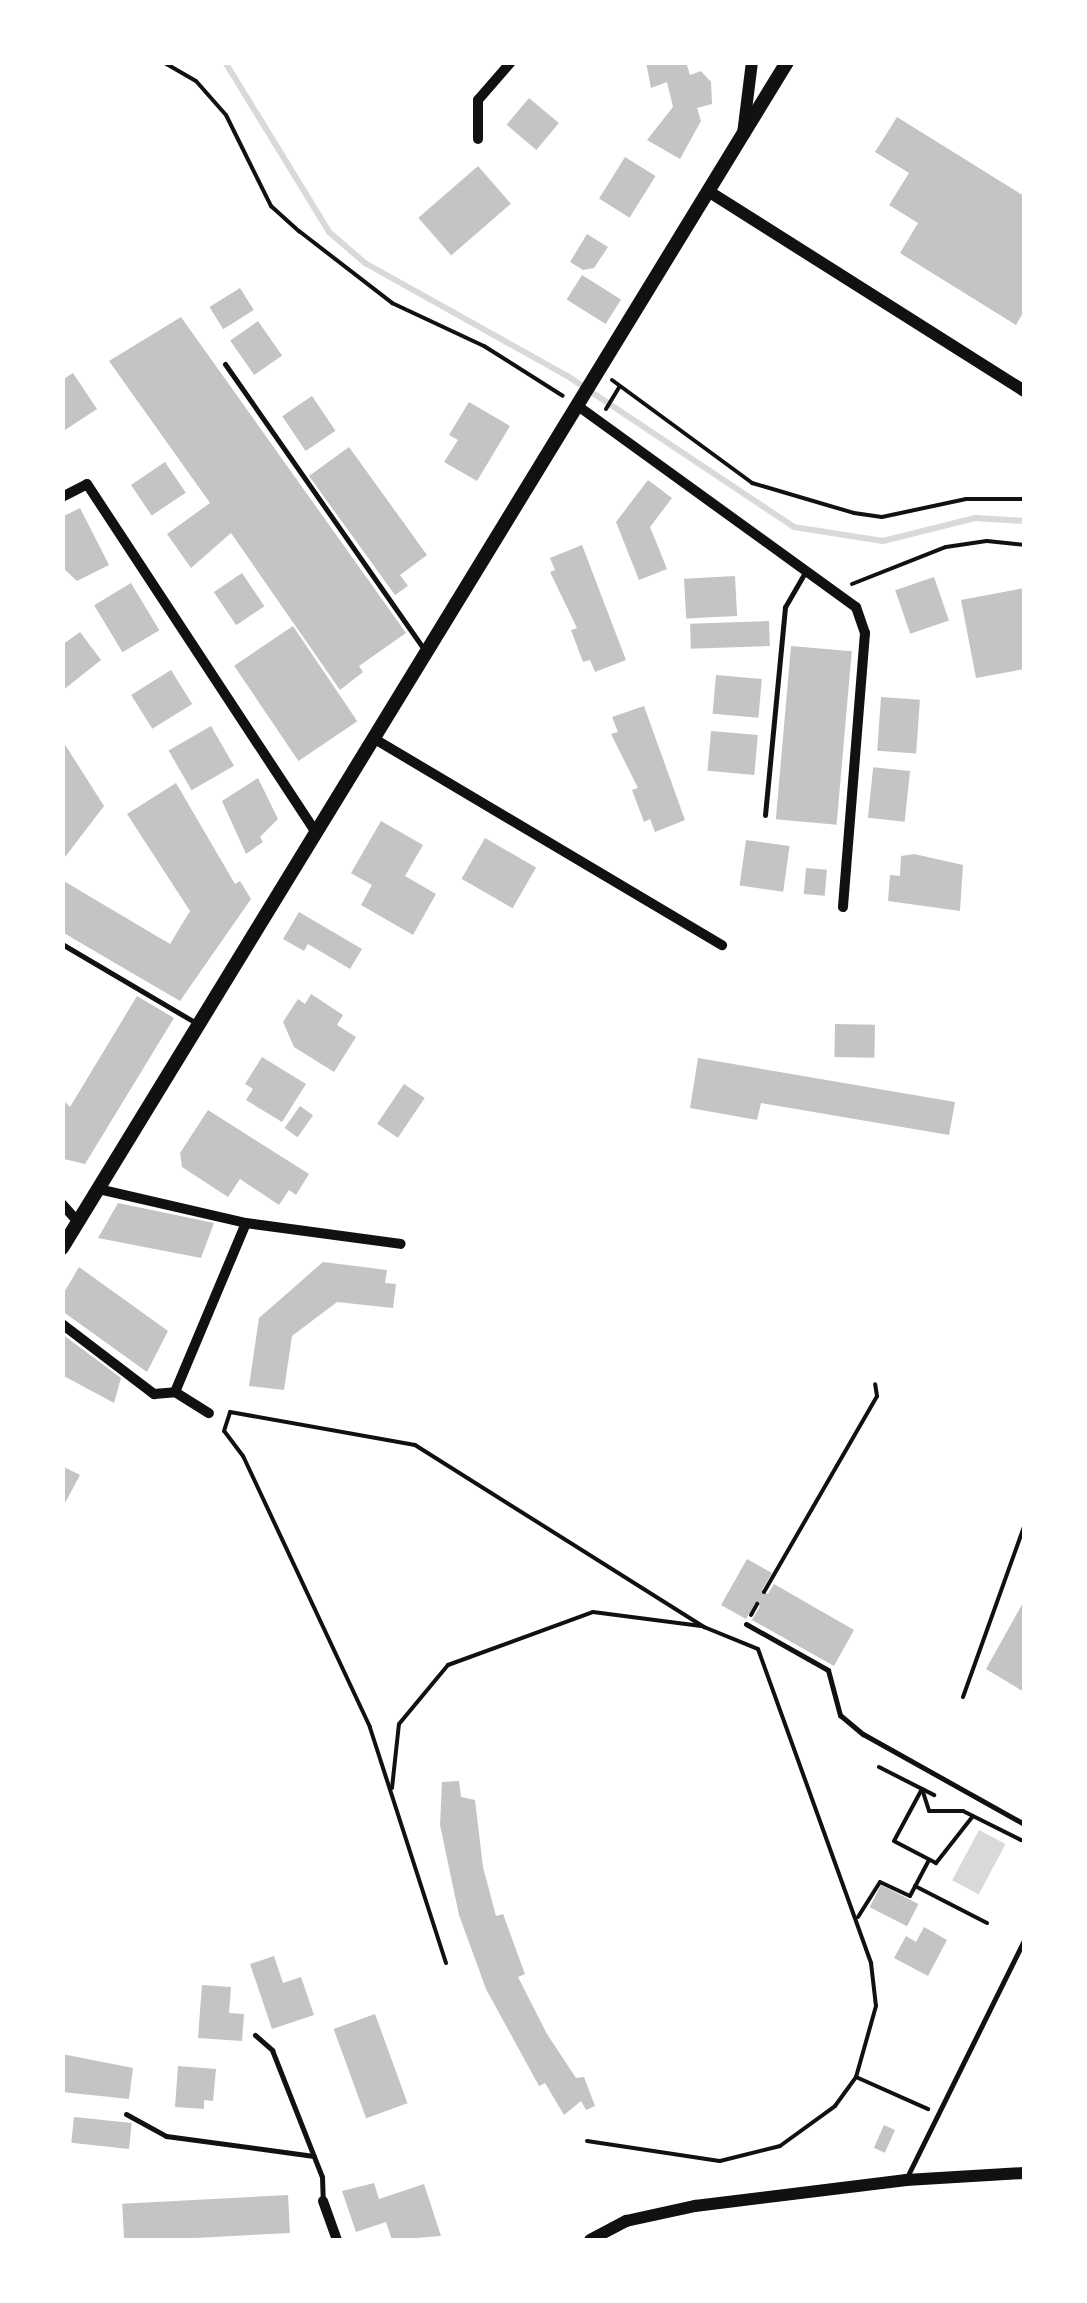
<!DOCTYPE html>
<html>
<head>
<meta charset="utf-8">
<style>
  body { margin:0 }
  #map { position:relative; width:1087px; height:2303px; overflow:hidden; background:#fff; font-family:"Playfair Display",serif }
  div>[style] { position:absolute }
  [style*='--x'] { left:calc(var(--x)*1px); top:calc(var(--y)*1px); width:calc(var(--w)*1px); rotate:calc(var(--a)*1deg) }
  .water>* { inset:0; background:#d9d9d9; transform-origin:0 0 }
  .stream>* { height:6px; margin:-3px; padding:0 3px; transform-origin:3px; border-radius:3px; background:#d9d9d9 }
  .building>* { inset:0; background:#c4c4c4; transform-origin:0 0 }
  .path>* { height:4px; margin:-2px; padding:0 2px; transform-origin:2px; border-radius:2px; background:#111 }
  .service>* { height:5px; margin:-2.5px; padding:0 2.5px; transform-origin:2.5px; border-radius:2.5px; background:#111 }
  .minor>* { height:10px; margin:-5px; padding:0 5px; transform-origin:5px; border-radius:5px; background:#111 }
  .tertiary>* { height:12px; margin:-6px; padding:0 6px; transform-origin:6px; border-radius:6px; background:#111 }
  .secondary>* { height:14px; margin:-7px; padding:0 7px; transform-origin:7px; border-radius:7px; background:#111 }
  span { translate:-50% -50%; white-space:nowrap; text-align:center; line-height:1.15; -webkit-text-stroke:10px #fff; paint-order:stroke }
  .frame { position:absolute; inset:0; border:65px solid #fff; pointer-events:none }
</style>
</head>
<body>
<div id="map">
  <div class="water">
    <div style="left:979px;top:1830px;width:30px;height:57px;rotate:28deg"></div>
  </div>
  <div class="stream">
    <div style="--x:225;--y:62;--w:199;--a:58.5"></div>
    <div style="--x:329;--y:232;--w:48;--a:40.7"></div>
    <div style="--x:365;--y:263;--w:234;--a:29.2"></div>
    <div style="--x:569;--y:377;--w:270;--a:33.7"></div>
    <div style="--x:794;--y:527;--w:90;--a:8.9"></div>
    <div style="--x:883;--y:541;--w:95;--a:-14"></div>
    <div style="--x:975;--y:518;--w:49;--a:3.5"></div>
  </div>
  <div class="building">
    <div style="clip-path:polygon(646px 62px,686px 62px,690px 75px,701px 71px,711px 82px,712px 104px,697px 108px,701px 121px,680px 159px,647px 140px,673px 107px,667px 82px,651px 88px)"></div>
    <div style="left:529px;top:98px;width:39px;height:35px;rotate:40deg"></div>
    <div style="clip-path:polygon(897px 117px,1024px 196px,1024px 311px,1016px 325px,900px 253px,918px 223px,889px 205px,909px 173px,875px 152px)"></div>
    <div style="left:625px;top:157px;width:36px;height:49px;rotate:32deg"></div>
    <div style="left:478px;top:166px;width:50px;height:79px;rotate:49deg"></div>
    <div style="clip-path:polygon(587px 234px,608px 247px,594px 268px,583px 270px,570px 262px)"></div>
    <div style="left:582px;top:275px;width:46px;height:29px;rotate:32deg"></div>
    <div style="left:240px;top:288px;width:26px;height:36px;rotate:58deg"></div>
    <div style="clip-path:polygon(181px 317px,406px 633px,359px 666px,363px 672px,340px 690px,231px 533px,191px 568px,167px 534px,210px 503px,109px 361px)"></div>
    <div style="left:258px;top:321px;width:42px;height:34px;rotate:55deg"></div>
    <div style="clip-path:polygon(73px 373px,97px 409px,62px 432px,62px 380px)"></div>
    <div style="left:312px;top:396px;width:42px;height:36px;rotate:56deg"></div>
    <div style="clip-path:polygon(469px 402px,510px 426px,477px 481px,444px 462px,458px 440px,449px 435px)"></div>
    <div style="clip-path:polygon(349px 447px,427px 555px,400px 575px,408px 586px,395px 595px,309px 476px)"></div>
    <div style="left:165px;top:462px;width:37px;height:41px;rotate:56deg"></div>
    <div style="clip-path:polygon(648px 480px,672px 498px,650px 527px,667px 569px,639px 580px,616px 522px)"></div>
    <div style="clip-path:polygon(80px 508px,109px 565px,77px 581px,62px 567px,62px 517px)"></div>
    <div style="clip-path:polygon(582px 545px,626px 660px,595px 672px,590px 660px,583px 662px,571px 630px,577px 628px,550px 572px,555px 570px,550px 558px)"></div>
    <div style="left:242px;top:573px;width:40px;height:34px;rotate:56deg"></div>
    <div style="left:735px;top:576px;width:40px;height:51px;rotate:87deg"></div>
    <div style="left:934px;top:577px;width:46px;height:41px;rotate:71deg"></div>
    <div style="left:131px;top:583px;width:55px;height:43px;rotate:59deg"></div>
    <div style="clip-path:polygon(1024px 588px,1024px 669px,976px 678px,961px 600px)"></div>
    <div style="left:769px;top:621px;width:25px;height:79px;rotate:88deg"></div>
    <div style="left:293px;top:626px;width:115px;height:71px;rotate:56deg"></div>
    <div style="clip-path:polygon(80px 632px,101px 660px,62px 691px,62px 645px)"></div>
    <div style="left:791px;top:646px;width:61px;height:174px;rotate:5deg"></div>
    <div style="left:171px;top:670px;width:40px;height:47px;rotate:58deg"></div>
    <div style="left:716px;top:675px;width:46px;height:39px;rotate:5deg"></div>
    <div style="left:881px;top:697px;width:39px;height:54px;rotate:4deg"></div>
    <div style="clip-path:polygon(644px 706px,685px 820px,655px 832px,650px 819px,644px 822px,632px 790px,638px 788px,611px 734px,618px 732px,612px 717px)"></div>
    <div style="left:211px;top:726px;width:46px;height:49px;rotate:60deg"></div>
    <div style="left:711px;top:731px;width:47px;height:40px;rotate:5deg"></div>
    <div style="clip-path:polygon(64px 743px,104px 806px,62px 861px,62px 746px)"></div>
    <div style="left:910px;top:771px;width:51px;height:37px;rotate:96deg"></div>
    <div style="clip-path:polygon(258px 778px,278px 819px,260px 837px,263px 842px,246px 854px,222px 801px)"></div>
    <div style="clip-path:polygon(176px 783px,235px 884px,240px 881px,251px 899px,180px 1001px,62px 932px,62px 880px,170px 944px,190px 911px,127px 814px)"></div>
    <div style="clip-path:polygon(381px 821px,423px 845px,405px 876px,436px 894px,413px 935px,361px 905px,372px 885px,351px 873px)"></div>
    <div style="left:485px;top:838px;width:59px;height:47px;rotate:30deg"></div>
    <div style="left:746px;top:840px;width:44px;height:46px;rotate:8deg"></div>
    <div style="clip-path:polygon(914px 854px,963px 865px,960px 911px,888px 901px,890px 875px,900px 876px,901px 856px)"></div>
    <div style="left:806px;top:868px;width:21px;height:26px;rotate:5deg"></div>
    <div style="clip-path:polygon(299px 912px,362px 949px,350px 969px,308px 944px,304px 951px,283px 939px)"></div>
    <div style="clip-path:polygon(311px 994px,343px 1015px,337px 1025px,356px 1037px,334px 1072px,294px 1047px,283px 1022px,298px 999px,305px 1004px)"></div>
    <div style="clip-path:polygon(137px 996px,174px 1018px,85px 1164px,64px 1159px,62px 1099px,70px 1107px)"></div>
    <div style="left:835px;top:1024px;width:40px;height:33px;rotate:1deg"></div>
    <div style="clip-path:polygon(262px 1057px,306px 1084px,282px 1122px,246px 1100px,253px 1089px,245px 1084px)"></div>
    <div style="clip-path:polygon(698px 1058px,955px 1102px,949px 1135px,761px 1103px,757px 1120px,690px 1108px)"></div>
    <div style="left:404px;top:1084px;width:25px;height:48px;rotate:34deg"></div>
    <div style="left:300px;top:1106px;width:16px;height:27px;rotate:35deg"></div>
    <div style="clip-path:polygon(208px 1110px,309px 1174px,296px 1195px,289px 1190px,279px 1205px,240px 1179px,228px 1197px,182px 1167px,180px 1153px)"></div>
    <div style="clip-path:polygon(118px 1203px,214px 1223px,201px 1258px,98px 1238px)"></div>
    <div style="clip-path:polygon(323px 1262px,387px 1270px,385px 1283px,396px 1284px,393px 1308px,337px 1302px,292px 1336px,284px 1390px,249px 1386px,259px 1318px)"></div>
    <div style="clip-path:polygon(79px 1267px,168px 1331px,147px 1372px,62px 1311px,62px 1296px)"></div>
    <div style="clip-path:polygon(62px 1334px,121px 1378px,114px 1403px,62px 1375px)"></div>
    <div style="clip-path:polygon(62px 1466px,80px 1475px,65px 1503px,62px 1502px)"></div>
    <div style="clip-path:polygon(747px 1559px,772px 1573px,762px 1590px,768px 1594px,774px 1584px,854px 1630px,834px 1666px,752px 1620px,760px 1606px,755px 1603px,746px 1619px,721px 1605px)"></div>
    <div style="clip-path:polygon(1024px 1601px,1024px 1692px,986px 1669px)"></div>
    <div style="clip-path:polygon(459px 1781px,461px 1797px,475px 1800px,483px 1867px,496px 1916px,503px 1914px,525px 1974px,518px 1977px,547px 2034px,576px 2078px,584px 2077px,595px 2106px,586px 2110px,581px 2101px,564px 2115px,545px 2083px,539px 2086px,486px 1989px,459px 1915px,440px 1825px,442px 1782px)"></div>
    <div style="left:881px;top:1885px;width:42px;height:25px;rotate:27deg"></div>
    <div style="clip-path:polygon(924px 1927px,947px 1940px,928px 1976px,894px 1958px,906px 1936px,916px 1942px)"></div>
    <div style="clip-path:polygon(274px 1956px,283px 1983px,301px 1977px,314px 2015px,272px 2029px,250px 1964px)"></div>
    <div style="clip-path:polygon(202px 1985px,231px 1987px,229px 2013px,244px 2014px,242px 2041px,198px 2038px)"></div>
    <div style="left:375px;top:2014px;width:95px;height:44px;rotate:70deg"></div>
    <div style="clip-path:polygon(62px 2054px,133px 2068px,129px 2099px,62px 2092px)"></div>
    <div style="clip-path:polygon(178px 2066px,216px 2069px,213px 2101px,204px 2100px,204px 2109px,175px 2107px)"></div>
    <div style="left:74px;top:2117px;width:58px;height:26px;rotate:6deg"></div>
    <div style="left:884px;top:2125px;width:12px;height:25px;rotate:24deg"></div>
    <div style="clip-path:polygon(374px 2183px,379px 2199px,424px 2184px,441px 2236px,392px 2240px,386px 2222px,356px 2232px,342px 2191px)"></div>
    <div style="left:288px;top:2195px;width:38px;height:166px;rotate:87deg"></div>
  </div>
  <div class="path">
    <div style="--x:163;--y:62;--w:38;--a:30"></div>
    <div style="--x:196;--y:81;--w:45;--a:48.6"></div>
    <div style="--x:226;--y:115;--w:102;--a:63.7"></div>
    <div style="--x:271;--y:206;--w:38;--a:42"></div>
    <div style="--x:299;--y:231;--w:118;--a:37.7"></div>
    <div style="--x:392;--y:303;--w:102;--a:25.1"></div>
    <div style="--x:484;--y:346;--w:93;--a:32.3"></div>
    <div style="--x:612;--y:380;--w:174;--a:36.3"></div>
    <div style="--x:752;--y:483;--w:106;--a:16.4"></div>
    <div style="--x:854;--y:513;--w:28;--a:8"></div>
    <div style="--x:882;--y:517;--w:86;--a:-12.1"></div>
    <div style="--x:966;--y:499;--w:58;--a:0"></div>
    <div style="--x:606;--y:409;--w:26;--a:-59"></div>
    <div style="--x:852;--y:584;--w:101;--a:-21.5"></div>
    <div style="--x:946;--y:547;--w:41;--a:-8.3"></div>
    <div style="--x:987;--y:541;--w:37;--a:6"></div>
    <div style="--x:764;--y:1592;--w:226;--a:-60"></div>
    <div style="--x:877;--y:1396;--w:12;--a:-99"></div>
    <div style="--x:751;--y:1615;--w:13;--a:-61"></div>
    <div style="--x:963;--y:1697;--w:181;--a:-70.3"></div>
    <div style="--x:879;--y:1767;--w:62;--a:27"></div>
    <div style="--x:392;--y:1788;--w:64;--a:-83.8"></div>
    <div style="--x:399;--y:1724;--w:77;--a:-50.3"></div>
    <div style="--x:448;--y:1665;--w:154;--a:-20.1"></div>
    <div style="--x:593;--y:1612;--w:109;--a:7.4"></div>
    <div style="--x:973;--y:1816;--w:60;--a:128.2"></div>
    <div style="--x:936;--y:1863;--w:47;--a:-152.4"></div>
    <div style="--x:894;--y:1841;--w:59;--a:-61.7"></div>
    <div style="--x:922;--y:1789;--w:23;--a:72"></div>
    <div style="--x:929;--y:1811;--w:34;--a:0"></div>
    <div style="--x:963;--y:1811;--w:65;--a:26.6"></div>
    <div style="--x:915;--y:1886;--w:81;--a:27.2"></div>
    <div style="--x:858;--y:1917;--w:41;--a:-57.8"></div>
    <div style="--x:880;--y:1882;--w:33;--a:25"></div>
    <div style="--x:910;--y:1896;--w:41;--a:-62.2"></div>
    <div style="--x:446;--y:1963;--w:248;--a:-107.9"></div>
    <div style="--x:370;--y:1727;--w:299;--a:-115.1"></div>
    <div style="--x:243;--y:1456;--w:31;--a:-127"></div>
    <div style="--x:224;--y:1431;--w:20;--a:-72"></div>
    <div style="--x:230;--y:1412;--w:188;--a:10.1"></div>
    <div style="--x:415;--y:1445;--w:342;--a:32.2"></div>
    <div style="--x:704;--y:1627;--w:58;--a:22.2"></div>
    <div style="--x:758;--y:1649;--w:334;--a:70.2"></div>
    <div style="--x:871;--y:1963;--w:43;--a:83.4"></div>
    <div style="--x:876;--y:2006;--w:74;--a:105.7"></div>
    <div style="--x:856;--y:2077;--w:79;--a:24"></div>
    <div style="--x:587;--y:2141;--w:134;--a:8.6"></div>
    <div style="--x:720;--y:2161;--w:62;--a:-14"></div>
    <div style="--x:780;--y:2146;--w:68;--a:-36"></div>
    <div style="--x:835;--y:2106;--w:36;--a:-54"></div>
  </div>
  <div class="service">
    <div style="--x:225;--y:364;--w:346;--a:55.1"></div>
    <div style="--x:765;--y:815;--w:209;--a:-84.5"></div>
    <div style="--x:785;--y:607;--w:39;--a:-60"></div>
    <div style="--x:62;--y:944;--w:158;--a:30.5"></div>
    <div style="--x:746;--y:1624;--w:94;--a:29.3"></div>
    <div style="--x:828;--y:1670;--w:47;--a:75.1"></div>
    <div style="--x:840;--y:1715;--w:30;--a:40"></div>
    <div style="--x:863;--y:1734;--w:184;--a:29.2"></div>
    <div style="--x:255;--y:2035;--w:23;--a:41"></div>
    <div style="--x:272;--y:2050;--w:136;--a:68.5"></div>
    <div style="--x:322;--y:2177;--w:23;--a:88"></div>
    <div style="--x:126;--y:2114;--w:46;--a:28.8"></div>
    <div style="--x:166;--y:2136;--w:149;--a:7.7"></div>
    <div style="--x:907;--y:2177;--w:264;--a:-63.7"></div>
  </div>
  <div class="minor">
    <div style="--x:478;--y:139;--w:39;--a:-90"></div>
    <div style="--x:478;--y:100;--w:50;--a:-49"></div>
    <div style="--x:578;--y:406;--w:343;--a:35.9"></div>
    <div style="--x:856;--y:607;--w:28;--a:71"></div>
    <div style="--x:865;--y:633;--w:275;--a:94.6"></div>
    <div style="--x:62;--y:497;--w:28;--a:-27"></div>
    <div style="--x:87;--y:484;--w:417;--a:56.7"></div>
    <div style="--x:373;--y:738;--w:406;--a:30.7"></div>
    <div style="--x:62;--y:1204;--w:24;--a:48"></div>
    <div style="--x:246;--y:1223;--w:156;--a:7.7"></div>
    <div style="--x:62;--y:1324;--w:116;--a:37.3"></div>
    <div style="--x:154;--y:1394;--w:21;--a:-5"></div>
    <div style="--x:175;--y:1392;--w:183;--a:-67.2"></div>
    <div style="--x:246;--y:1223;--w:151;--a:-167"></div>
    <div style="--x:175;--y:1392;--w:40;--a:32"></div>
    <div style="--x:323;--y:2201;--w:41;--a:70.3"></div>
  </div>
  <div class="tertiary">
    <div style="--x:743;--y:134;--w:73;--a:-82.9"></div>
    <div style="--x:708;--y:191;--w:374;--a:32.3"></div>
    <div style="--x:590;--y:2240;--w:41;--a:-27.8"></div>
    <div style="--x:626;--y:2221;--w:71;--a:-12.3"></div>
    <div style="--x:695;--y:2206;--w:213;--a:-7"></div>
    <div style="--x:906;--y:2180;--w:118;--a:-3.4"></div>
  </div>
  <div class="secondary">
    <div style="--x:62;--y:1248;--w:1390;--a:-58.56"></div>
  </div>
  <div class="frame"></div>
</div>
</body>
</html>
